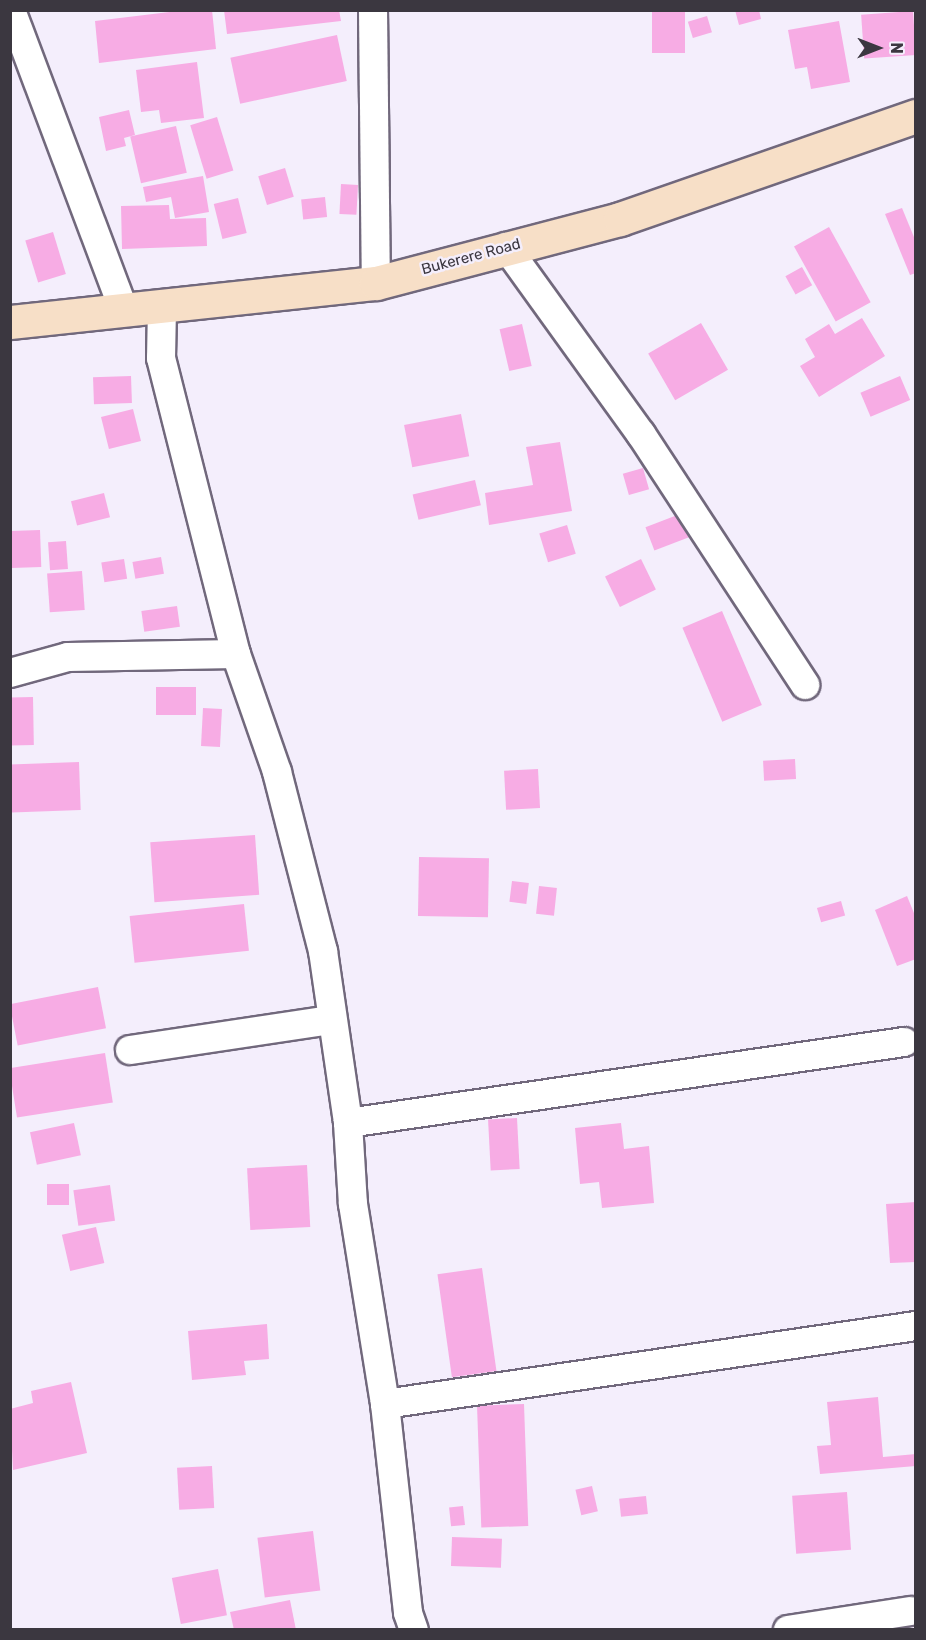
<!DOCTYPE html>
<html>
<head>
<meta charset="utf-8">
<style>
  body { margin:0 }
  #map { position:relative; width:926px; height:1640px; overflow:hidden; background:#f4eefc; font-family:Rubik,sans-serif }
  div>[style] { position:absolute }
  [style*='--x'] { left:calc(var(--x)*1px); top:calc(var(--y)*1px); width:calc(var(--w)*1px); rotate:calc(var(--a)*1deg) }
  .building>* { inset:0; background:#f7ace4; transform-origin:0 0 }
  .roads { filter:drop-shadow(2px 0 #71687c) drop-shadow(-2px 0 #71687c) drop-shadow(0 2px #71687c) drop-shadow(0 -2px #71687c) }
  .minor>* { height:28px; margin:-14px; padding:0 14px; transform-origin:14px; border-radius:14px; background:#fff }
  .major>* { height:33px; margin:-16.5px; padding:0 16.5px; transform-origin:16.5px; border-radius:16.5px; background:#f7dfc7 }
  span { translate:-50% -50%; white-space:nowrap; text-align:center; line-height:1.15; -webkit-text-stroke:5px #f4eefc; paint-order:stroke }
  .street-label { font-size:15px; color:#3b3740 }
  .frame { position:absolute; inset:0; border:12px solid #3b3740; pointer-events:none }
  .north { position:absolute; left:848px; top:18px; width:60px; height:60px; -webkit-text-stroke:4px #f4eefc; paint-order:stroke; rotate:90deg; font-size:16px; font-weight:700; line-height:24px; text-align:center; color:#3b3740 }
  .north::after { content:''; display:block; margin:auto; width:21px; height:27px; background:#3b3740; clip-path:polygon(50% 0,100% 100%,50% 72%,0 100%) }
</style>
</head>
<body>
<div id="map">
  <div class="building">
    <div style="clip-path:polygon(186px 10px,212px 10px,216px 49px,99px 63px,95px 21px)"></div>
    <div style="clip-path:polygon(224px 10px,339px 10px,341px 21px,227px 34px)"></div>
    <div style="left:652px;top:10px;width:33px;height:43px"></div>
    <div style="clip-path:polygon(735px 10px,759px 10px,761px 19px,739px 25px)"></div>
    <div style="left:913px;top:11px;width:44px;height:52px;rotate:86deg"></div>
    <div style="left:707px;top:16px;width:17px;height:20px;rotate:73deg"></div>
    <div style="clip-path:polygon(839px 21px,850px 82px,811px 89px,807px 67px,795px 69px,788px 30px)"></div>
    <div style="left:337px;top:35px;width:47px;height:109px;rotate:78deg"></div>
    <div style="clip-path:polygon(197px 62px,204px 118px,161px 123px,159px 110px,141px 112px,136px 70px)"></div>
    <div style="clip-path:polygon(129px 110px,135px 135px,124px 138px,126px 146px,106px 151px,99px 117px)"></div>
    <div style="left:217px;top:117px;width:56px;height:28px;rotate:73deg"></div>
    <div style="left:176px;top:126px;width:48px;height:47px;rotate:77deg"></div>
    <div style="left:285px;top:168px;width:30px;height:28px;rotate:73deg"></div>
    <div style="clip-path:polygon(203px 176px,209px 212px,175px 218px,171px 197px,146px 202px,143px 187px)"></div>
    <div style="left:341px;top:184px;width:17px;height:30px;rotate:3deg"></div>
    <div style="left:325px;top:197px;width:20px;height:24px;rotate:84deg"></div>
    <div style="left:238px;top:198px;width:36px;height:25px;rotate:76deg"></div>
    <div style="clip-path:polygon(169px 205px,170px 219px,206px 218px,207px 246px,122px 249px,121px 206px)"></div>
    <div style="clip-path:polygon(902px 208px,916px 242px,916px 273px,910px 275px,885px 214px)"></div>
    <div style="left:829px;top:227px;width:86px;height:40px;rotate:61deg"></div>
    <div style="left:53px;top:232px;width:44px;height:29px;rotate:73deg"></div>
    <div style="left:802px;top:267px;width:21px;height:19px;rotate:61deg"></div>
    <div style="clip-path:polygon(862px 318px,885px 356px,819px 397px,800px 366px,815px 357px,805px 339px,829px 324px,835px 334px)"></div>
    <div style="left:701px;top:323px;width:54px;height:61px;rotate:60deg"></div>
    <div style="left:522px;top:324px;width:43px;height:23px;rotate:77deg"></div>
    <div style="left:131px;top:376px;width:27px;height:38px;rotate:88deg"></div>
    <div style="left:900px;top:376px;width:26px;height:43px;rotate:67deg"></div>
    <div style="left:133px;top:409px;width:33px;height:33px;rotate:76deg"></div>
    <div style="left:461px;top:414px;width:43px;height:58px;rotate:79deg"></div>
    <div style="clip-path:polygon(560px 442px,572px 511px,489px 525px,485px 493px,533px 485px,526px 447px)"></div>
    <div style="left:643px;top:468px;width:22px;height:21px;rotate:74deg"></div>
    <div style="left:475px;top:480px;width:26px;height:64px;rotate:77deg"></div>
    <div style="left:104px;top:493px;width:25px;height:34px;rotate:76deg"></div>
    <div style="left:680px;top:514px;width:25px;height:37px;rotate:69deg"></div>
    <div style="left:567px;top:525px;width:30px;height:29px;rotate:73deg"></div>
    <div style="left:40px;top:530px;width:37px;height:30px;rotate:88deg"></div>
    <div style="left:66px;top:541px;width:28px;height:18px;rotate:86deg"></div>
    <div style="left:161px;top:557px;width:17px;height:29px;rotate:80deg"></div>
    <div style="left:124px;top:559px;width:20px;height:23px;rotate:81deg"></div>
    <div style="left:641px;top:559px;width:34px;height:40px;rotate:64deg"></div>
    <div style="left:82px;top:571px;width:39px;height:35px;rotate:86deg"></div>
    <div style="left:177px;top:606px;width:21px;height:36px;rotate:82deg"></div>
    <div style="left:722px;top:611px;width:102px;height:43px;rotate:67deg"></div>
    <div style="left:196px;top:687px;width:28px;height:40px;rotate:90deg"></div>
    <div style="left:33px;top:697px;width:48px;height:23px;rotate:89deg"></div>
    <div style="left:203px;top:708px;width:19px;height:38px;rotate:3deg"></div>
    <div style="left:795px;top:759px;width:20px;height:32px;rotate:87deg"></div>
    <div style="left:79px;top:762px;width:48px;height:69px;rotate:88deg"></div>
    <div style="left:538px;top:769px;width:39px;height:34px;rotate:87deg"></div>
    <div style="left:255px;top:835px;width:60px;height:105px;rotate:86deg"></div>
    <div style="left:419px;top:857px;width:70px;height:59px;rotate:1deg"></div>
    <div style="left:512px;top:881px;width:17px;height:21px;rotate:7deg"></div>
    <div style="left:539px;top:886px;width:18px;height:28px;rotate:6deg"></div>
    <div style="clip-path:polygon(907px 896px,916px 918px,916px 959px,897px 966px,875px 910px)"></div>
    <div style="left:841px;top:901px;width:15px;height:25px;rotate:74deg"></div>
    <div style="left:244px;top:904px;width:47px;height:115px;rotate:84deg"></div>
    <div style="left:98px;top:987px;width:42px;height:90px;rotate:79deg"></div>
    <div style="left:105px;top:1053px;width:50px;height:97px;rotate:81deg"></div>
    <div style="left:517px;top:1118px;width:51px;height:29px;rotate:87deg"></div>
    <div style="left:74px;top:1123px;width:33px;height:45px;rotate:78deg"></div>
    <div style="clip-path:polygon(621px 1123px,624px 1149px,649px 1146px,654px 1203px,602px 1208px,599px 1182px,580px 1184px,575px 1128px)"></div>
    <div style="left:307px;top:1165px;width:62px;height:60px;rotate:87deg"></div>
    <div style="left:47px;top:1184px;width:22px;height:21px"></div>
    <div style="left:110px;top:1185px;width:36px;height:37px;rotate:82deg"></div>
    <div style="clip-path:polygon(916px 1202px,916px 1262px,890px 1263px,886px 1204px)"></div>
    <div style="left:96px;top:1227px;width:37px;height:35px;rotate:77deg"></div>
    <div style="left:482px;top:1268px;width:104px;height:45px;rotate:82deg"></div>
    <div style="clip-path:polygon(267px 1324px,269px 1359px,244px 1361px,246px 1375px,192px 1380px,188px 1331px)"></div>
    <div style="clip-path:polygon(71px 1382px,87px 1453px,13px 1470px,10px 1409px,33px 1403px,31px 1391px)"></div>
    <div style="clip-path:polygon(878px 1397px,883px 1457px,916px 1454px,916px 1466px,820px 1474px,817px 1446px,831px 1445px,827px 1402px)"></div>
    <div style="left:524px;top:1404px;width:122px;height:47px;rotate:88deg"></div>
    <div style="left:212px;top:1466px;width:42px;height:35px;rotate:87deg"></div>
    <div style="left:592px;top:1486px;width:26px;height:17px;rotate:77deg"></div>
    <div style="left:847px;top:1492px;width:58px;height:55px;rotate:86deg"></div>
    <div style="left:646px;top:1496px;width:18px;height:27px;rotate:84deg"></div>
    <div style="left:463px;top:1506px;width:19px;height:14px;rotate:84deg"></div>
    <div style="left:313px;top:1531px;width:60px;height:56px;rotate:83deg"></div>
    <div style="left:452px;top:1537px;width:50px;height:29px;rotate:2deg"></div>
    <div style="left:218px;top:1569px;width:47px;height:47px;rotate:79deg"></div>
    <div style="clip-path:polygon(290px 1600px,296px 1630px,234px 1630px,230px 1612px)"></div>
  </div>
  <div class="roads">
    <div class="minor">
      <div style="--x:11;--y:10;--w:322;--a:69.4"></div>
      <div style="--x:373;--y:10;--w:273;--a:89.4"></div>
      <div style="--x:506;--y:247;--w:231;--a:54.2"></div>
      <div style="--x:641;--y:434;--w:300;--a:56.8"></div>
      <div style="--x:162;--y:307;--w:51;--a:91.1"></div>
      <div style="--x:161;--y:358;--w:305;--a:75.8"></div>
      <div style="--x:236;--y:654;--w:125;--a:70.8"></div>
      <div style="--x:277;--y:772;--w:185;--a:75.6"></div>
      <div style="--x:323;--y:951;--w:174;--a:81.7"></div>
      <div style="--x:348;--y:1123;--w:81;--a:86.5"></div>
      <div style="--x:353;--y:1204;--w:203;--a:80.9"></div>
      <div style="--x:385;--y:1404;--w:210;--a:83.7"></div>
      <div style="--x:408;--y:1613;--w:18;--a:71"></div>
      <div style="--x:10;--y:673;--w:60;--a:-15.4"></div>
      <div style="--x:68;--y:657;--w:168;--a:-1"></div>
      <div style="--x:130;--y:1050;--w:203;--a:-8.5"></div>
      <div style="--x:348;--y:1123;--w:562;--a:-8.29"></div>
      <div style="--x:385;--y:1404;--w:537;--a:-8.36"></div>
      <div style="--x:788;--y:1630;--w:124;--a:-8.8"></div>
    </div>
    <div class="major">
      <div style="--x:10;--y:322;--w:368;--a:-6.1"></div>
      <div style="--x:376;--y:283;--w:252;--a:-14.7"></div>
      <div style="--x:620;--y:219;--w:313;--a:-19.2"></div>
    </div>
  </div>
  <div class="street-label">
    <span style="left:471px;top:257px;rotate:-15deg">Bukerere Road</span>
  </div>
  <div class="frame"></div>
  <div class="north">N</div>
</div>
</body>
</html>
